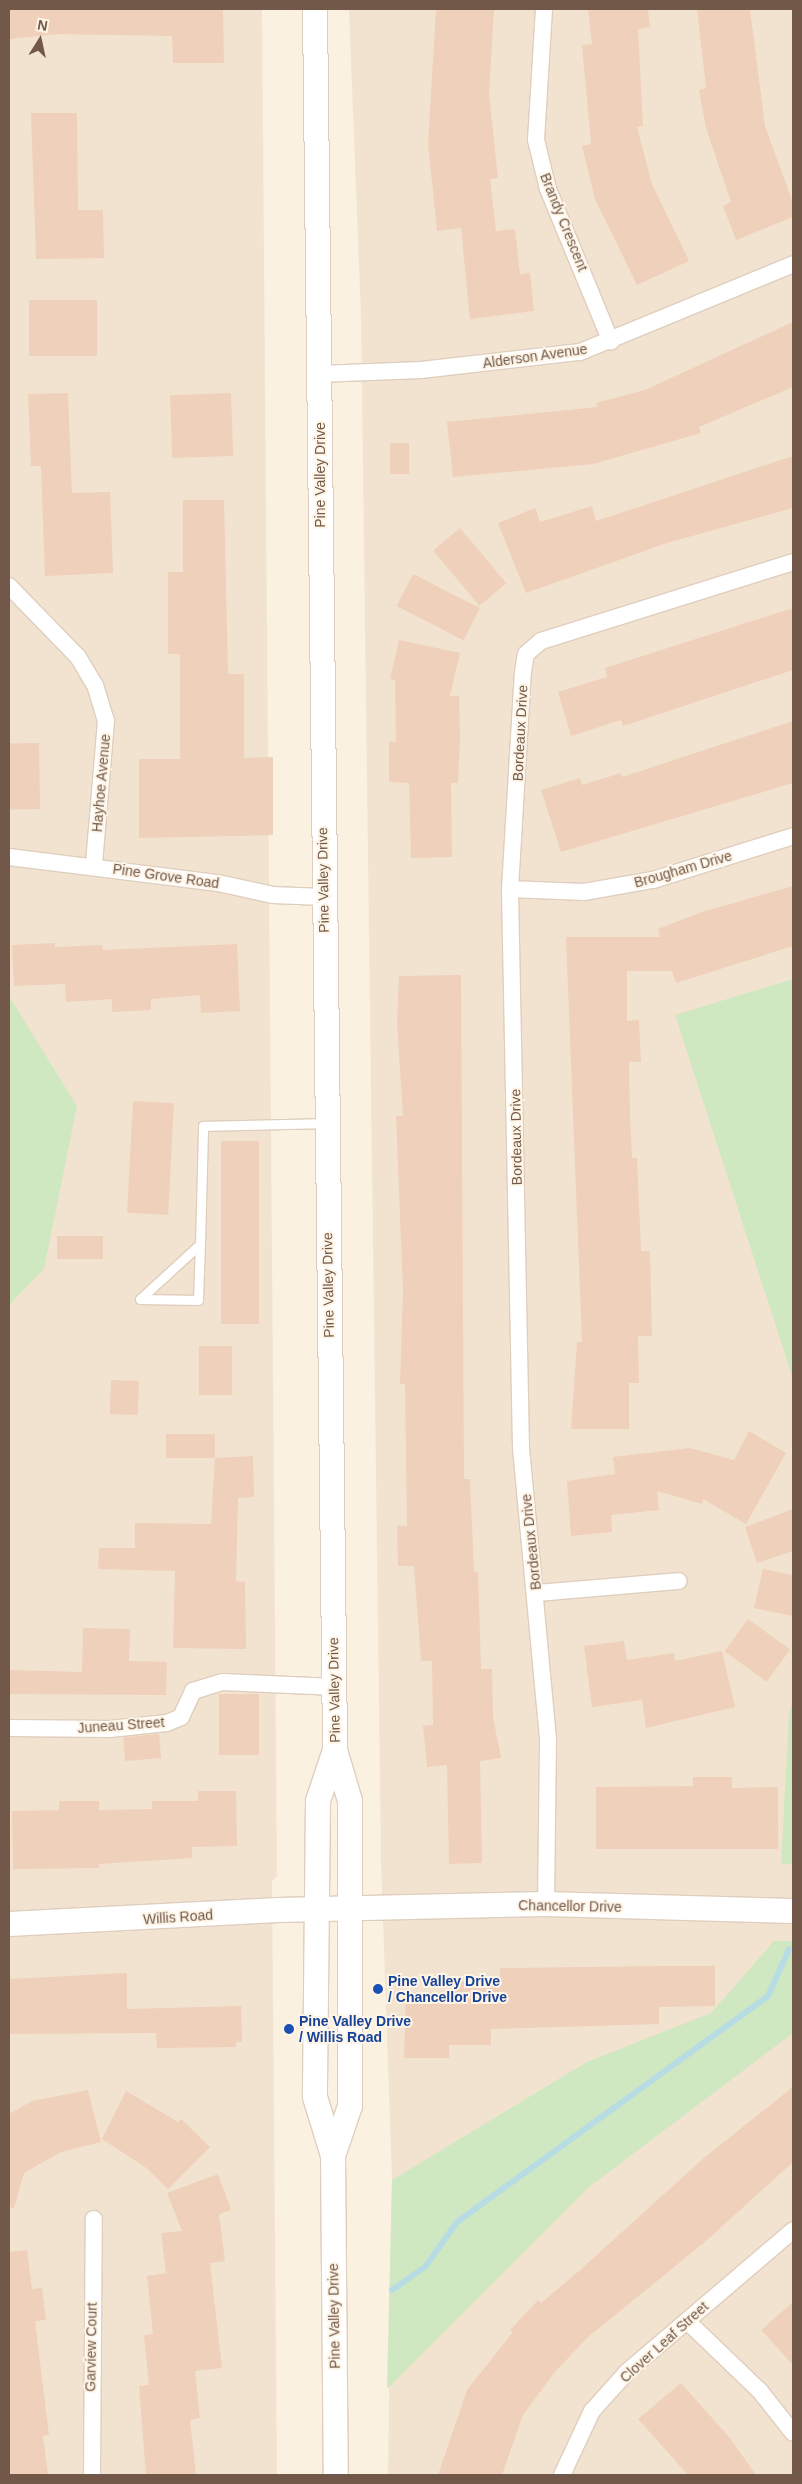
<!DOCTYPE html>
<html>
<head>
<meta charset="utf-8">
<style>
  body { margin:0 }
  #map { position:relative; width:802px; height:2484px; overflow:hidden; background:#fbf1e1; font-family:Arial,sans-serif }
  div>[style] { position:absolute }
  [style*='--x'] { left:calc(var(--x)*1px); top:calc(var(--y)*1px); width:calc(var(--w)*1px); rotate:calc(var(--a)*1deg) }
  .residential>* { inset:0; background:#f2e3d0 }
  .green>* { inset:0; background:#d0e8c1 }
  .stream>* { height:6px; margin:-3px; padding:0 3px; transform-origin:3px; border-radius:3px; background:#b7dce3 }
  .building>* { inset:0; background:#efd0ba; transform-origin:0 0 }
  .roads { filter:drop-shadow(1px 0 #dfcebd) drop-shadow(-1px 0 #dfcebd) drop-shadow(0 1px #dfcebd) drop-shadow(0 -1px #dfcebd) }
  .lane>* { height:9px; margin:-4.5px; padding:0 4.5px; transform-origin:4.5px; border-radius:4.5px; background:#fff }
  .street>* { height:16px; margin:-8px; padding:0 8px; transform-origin:8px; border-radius:8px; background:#fff }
  .secondary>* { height:24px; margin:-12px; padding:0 12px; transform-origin:12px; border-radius:12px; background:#fff }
  .dots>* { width:14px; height:14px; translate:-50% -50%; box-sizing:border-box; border:2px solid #fef5e7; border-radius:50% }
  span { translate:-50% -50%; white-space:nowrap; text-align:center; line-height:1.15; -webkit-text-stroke:4px #fef5e7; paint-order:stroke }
  .street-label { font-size:14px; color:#715849 }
  .transit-label { font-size:14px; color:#164399; font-weight:700 }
  .left { translate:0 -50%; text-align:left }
  .frame { position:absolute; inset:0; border:10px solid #715849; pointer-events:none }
  .north { position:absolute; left:15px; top:15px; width:50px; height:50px; -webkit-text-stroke:4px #fef5e7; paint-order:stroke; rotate:10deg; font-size:14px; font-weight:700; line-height:20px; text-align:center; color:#715849 }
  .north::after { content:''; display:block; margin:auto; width:18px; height:22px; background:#715849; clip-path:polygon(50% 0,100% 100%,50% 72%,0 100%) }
</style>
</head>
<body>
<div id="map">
  <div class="residential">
    <div style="clip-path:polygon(9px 9px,262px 9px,277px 1876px,272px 1881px,277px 2475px,9px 2475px)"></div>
    <div style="clip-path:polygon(349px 9px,793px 9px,793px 2475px,388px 2475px,392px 2180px,381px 1861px,361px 317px)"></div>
  </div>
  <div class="green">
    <div style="clip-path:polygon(793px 979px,793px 1379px,675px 1015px)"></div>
    <div style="clip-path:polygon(9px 996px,77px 1106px,44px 1269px,9px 1305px)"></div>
    <div style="clip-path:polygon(793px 1701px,793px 1864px,781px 1864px,789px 1713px)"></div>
    <div style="clip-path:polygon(774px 1941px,793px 1941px,793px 2033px,589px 2187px,387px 2389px,392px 2180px,587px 2062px,711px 2013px)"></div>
  </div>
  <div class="stream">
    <div style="--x:392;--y:2290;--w:40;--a:-34.9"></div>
    <div style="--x:425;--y:2267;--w:55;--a:-54.6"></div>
    <div style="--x:457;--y:2222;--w:384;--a:-36"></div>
    <div style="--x:768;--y:1996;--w:51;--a:-65.9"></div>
  </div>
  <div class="building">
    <div style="clip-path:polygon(9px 9px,223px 9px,224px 63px,173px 63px,172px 36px,58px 34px,10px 39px)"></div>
    <div style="clip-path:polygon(436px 9px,494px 9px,489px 94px,498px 178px,490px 179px,496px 231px,515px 229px,520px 274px,530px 273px,534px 311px,470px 319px,461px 228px,437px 231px,428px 144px)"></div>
    <div style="clip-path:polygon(588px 9px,648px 9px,650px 27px,638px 29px,643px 126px,637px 127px,652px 184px,689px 261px,637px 285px,595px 199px,582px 146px,591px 144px,582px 45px,592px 44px)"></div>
    <div style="clip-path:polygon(697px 9px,750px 9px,765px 126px,793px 203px,793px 217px,736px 240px,723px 206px,731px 202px,706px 128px,699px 90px,706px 88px)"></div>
    <div style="clip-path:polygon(31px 113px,77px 113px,78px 210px,103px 210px,104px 258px,36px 259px)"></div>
    <div style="left:97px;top:300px;width:56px;height:68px;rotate:90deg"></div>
    <div style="clip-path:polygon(793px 322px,793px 387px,699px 427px,701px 433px,593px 464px,453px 477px,447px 422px,598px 407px,596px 403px,645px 390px)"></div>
    <div style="clip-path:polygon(68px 393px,72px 493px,110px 492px,113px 573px,45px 576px,41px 466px,31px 466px,28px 394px)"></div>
    <div style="left:231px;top:393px;width:63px;height:61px;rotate:88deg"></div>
    <div style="left:390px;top:443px;width:19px;height:31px"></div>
    <div style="clip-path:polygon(793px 456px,793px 508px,667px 543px,526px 593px,498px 523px,535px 508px,540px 522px,592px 506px,596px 521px)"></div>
    <div style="clip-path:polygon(183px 500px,224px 500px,228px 674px,244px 674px,244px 758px,273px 757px,273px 835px,139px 838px,139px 759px,180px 759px,180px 654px,168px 654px,168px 572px,183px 572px)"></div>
    <div style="left:460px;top:528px;width:72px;height:35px;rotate:50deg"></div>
    <div style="left:413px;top:574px;width:75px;height:36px;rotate:27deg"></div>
    <div style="clip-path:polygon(793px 608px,793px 670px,623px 726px,621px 720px,571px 736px,558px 692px,607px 677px,605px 668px)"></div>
    <div style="clip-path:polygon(399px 640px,460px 653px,450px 696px,459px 696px,460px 737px,458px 783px,451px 783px,452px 857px,411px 858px,409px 783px,389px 782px,389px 742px,396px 742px,395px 680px,390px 679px)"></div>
    <div style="clip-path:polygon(793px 721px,793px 783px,561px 852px,541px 790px,580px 778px,582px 785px,621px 773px,622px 777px)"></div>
    <div style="left:39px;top:743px;width:66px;height:30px;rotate:89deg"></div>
    <div style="clip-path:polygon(793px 886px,793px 946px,676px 983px,672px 971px,627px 971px,627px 1021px,639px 1020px,641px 1062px,629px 1062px,630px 1114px,632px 1158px,637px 1158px,641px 1251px,650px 1251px,652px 1336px,638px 1336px,639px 1383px,629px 1383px,629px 1429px,571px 1429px,577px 1342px,582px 1342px,566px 937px,660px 937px,658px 929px,699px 913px)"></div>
    <div style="clip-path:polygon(55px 943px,55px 947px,102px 945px,103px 950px,237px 944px,240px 1011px,201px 1013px,200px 995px,151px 999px,151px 1010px,112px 1012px,112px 999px,66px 1002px,65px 984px,14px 986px,12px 945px)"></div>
    <div style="clip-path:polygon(461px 975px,464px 1479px,470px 1479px,474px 1572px,478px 1571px,481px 1669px,492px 1669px,493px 1717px,501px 1758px,480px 1761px,482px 1863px,449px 1864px,447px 1765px,427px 1767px,423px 1726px,433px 1725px,432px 1661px,421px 1661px,414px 1566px,398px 1566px,397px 1526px,407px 1526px,405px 1384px,400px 1384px,403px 1291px,396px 1116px,403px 1116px,397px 1023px,399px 976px)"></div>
    <div style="left:133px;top:1101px;width:41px;height:112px;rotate:3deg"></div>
    <div style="left:221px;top:1141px;width:38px;height:183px"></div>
    <div style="left:57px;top:1236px;width:46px;height:23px"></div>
    <div style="left:199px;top:1346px;width:33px;height:49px"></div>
    <div style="left:111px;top:1380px;width:28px;height:34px;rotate:2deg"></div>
    <div style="clip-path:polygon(749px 1431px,786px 1453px,746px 1524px,703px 1499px,702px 1504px,657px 1491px,659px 1510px,611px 1515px,612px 1532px,571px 1536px,567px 1481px,615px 1474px,613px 1457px,690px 1448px,734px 1460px)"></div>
    <div style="left:166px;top:1434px;width:49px;height:24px"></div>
    <div style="clip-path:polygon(253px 1456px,254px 1497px,238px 1498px,236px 1581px,245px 1582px,246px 1649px,173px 1648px,175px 1571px,98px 1569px,99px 1548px,135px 1548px,135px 1523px,211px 1524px,215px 1458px)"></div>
    <div style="clip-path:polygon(793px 1509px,793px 1551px,757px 1563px,745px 1527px)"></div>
    <div style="clip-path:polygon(763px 1569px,793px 1575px,793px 1616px,754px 1608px)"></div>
    <div style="left:748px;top:1619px;width:52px;height:40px;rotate:36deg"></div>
    <div style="clip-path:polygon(83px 1628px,130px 1629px,129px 1661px,167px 1662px,166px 1695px,9px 1694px,9px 1670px,82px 1672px)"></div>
    <div style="clip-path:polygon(624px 1641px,627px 1660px,674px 1653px,675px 1661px,722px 1651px,735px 1707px,646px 1728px,642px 1700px,592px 1707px,584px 1646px)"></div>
    <div style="left:219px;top:1694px;width:40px;height:61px"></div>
    <div style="left:159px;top:1734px;width:24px;height:36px;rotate:85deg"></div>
    <div style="clip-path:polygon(693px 1777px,732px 1777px,732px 1788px,778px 1787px,778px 1849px,596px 1849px,596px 1787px,693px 1786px)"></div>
    <div style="clip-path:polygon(198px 1791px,236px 1791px,237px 1846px,192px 1847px,192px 1858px,99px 1864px,99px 1868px,13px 1869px,12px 1811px,59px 1810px,59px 1801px,99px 1801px,99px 1810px,152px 1809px,152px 1801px,198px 1801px)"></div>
    <div style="clip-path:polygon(664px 1966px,715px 1966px,715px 2006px,659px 2007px,659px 2024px,491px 2029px,491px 2045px,449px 2045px,449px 2058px,404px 2058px,406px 1992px,455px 1993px,455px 1981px,500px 1981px,500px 1968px)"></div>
    <div style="clip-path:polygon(127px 1973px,127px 2009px,241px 2006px,242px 2042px,236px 2042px,236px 2047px,157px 2048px,156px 2033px,9px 2034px,9px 1979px)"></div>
    <div style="clip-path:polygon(793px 2087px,793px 2162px,706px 2241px,587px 2338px,554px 2373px,523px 2415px,502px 2475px,438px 2475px,467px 2390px,513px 2332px,510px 2330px,538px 2300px,541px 2303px,579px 2271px,705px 2157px)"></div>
    <div style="clip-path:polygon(88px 2090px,101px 2142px,61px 2152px,24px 2173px,14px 2208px,9px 2207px,9px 2114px,32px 2101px)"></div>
    <div style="clip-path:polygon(126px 2091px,178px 2122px,181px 2119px,210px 2147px,168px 2189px,145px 2167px,102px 2139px)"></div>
    <div style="clip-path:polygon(218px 2174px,231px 2210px,219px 2214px,225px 2261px,210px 2263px,222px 2368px,195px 2371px,200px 2418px,190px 2420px,196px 2475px,146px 2475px,139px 2386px,149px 2385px,144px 2335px,153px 2334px,147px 2276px,166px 2273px,161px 2233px,182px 2231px,167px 2193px)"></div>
    <div style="clip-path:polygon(27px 2250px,32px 2289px,42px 2288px,46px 2320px,35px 2321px,49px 2435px,43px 2436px,48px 2475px,9px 2475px,9px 2252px)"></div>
    <div style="clip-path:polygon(793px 2302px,793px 2365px,761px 2330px)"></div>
    <div style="clip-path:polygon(681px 2383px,729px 2437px,756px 2475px,688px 2475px,638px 2419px)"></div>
  </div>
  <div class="roads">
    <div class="lane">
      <div style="--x:200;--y:1244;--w:81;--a:137.5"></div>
      <div style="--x:140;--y:1299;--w:58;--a:1"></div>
      <div style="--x:198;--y:1300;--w:56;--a:-88"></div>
      <div style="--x:200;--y:1244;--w:118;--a:-88.5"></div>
      <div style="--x:203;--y:1126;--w:123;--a:-1.4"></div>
    </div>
    <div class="street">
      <div style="--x:544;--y:9;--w:131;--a:93.5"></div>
      <div style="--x:536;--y:140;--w:50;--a:76.2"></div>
      <div style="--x:548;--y:189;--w:165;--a:67.6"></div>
      <div style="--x:319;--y:374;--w:102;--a:-2.2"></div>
      <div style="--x:421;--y:370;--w:160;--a:-6.5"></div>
      <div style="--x:580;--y:352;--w:230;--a:-22.4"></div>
      <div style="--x:9;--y:586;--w:99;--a:45.8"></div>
      <div style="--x:78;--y:657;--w:33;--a:59"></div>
      <div style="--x:95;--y:685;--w:38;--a:73"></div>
      <div style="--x:106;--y:721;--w:144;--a:94.8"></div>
      <div style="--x:9;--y:857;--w:211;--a:7.1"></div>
      <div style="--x:218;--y:883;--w:56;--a:12.3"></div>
      <div style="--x:273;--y:895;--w:50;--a:2.3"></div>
      <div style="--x:510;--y:889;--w:74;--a:2.3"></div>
      <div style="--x:584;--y:892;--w:70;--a:-9.9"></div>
      <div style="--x:653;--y:880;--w:147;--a:-17.4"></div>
      <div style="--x:536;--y:1593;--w:143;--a:-4.8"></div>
      <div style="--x:9;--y:1728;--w:101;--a:0.6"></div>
      <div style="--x:110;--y:1729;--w:57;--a:-6"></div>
      <div style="--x:167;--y:1723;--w:15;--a:-23"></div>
      <div style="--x:181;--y:1717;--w:29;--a:-65"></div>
      <div style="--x:193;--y:1691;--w:31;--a:-17"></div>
      <div style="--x:223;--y:1682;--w:112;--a:2.6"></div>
      <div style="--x:546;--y:1904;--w:165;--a:-89.3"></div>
      <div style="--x:548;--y:1739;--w:292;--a:-95.3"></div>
      <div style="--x:521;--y:1448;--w:559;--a:-91.13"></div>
      <div style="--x:510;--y:889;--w:217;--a:-86.6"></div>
      <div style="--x:523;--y:672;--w:18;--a:-81"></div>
      <div style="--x:526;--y:654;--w:20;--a:-41"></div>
      <div style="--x:541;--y:641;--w:264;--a:-17.4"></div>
      <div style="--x:687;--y:2321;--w:101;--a:43.8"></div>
      <div style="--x:760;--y:2391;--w:53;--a:51.8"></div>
      <div style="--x:92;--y:2475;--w:256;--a:-89.6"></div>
      <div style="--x:562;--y:2475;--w:71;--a:-64.9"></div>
      <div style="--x:592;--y:2411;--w:52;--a:-48.1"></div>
      <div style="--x:627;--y:2372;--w:218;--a:-40.5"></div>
    </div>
    <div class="secondary">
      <div style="--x:315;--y:9;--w:1741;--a:89.34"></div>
      <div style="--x:335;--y:1750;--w:53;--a:73.6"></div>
      <div style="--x:350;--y:1801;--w:305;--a:90"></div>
      <div style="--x:350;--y:2106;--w:53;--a:108.8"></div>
      <div style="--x:335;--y:1750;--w:54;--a:108.4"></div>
      <div style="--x:318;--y:1801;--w:296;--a:90.6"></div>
      <div style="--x:315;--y:2097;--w:62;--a:73"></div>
      <div style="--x:333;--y:2156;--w:319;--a:89.5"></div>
      <div style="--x:9;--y:1924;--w:269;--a:-3"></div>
      <div style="--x:278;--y:1910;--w:268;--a:-1.3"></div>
      <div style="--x:546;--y:1904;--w:247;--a:1.6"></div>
    </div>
  </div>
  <div class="dots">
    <div style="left:378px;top:1989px;background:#1a4fb4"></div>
    <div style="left:289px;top:2029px;background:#1a4fb4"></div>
  </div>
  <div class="street-label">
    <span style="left:564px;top:222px;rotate:68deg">Brandy Crescent</span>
    <span style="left:535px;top:356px;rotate:-8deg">Alderson Avenue</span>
    <span style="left:320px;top:475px;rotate:-90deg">Pine Valley Drive</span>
    <span style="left:520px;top:733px;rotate:-87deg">Bordeaux Drive</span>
    <span style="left:101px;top:783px;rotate:-85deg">Hayhoe Avenue</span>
    <span style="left:683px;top:869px;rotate:-16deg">Brougham Drive</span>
    <span style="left:166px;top:876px;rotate:8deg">Pine Grove Road</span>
    <span style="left:323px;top:880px;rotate:-91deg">Pine Valley Drive</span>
    <span style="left:516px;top:1137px;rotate:-91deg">Bordeaux Drive</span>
    <span style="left:328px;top:1285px;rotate:-91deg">Pine Valley Drive</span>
    <span style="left:531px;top:1542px;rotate:-96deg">Bordeaux Drive</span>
    <span style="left:334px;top:1690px;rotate:-91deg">Pine Valley Drive</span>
    <span style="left:121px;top:1725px;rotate:-4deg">Juneau Street</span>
    <span style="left:570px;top:1906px;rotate:1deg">Chancellor Drive</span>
    <span style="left:178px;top:1917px;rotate:-4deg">Willis Road</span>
    <span style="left:334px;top:2316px;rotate:-91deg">Pine Valley Drive</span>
    <span style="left:664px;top:2342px;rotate:-42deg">Clover Leaf Street</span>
    <span style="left:91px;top:2347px;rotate:-89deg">Garview Court</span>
  </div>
  <div class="transit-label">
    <span class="left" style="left:388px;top:1989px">Pine Valley Drive<br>/ Chancellor Drive</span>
    <span class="left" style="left:299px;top:2029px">Pine Valley Drive<br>/ Willis Road</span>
  </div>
  <div class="frame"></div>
  <div class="north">N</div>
</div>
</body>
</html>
